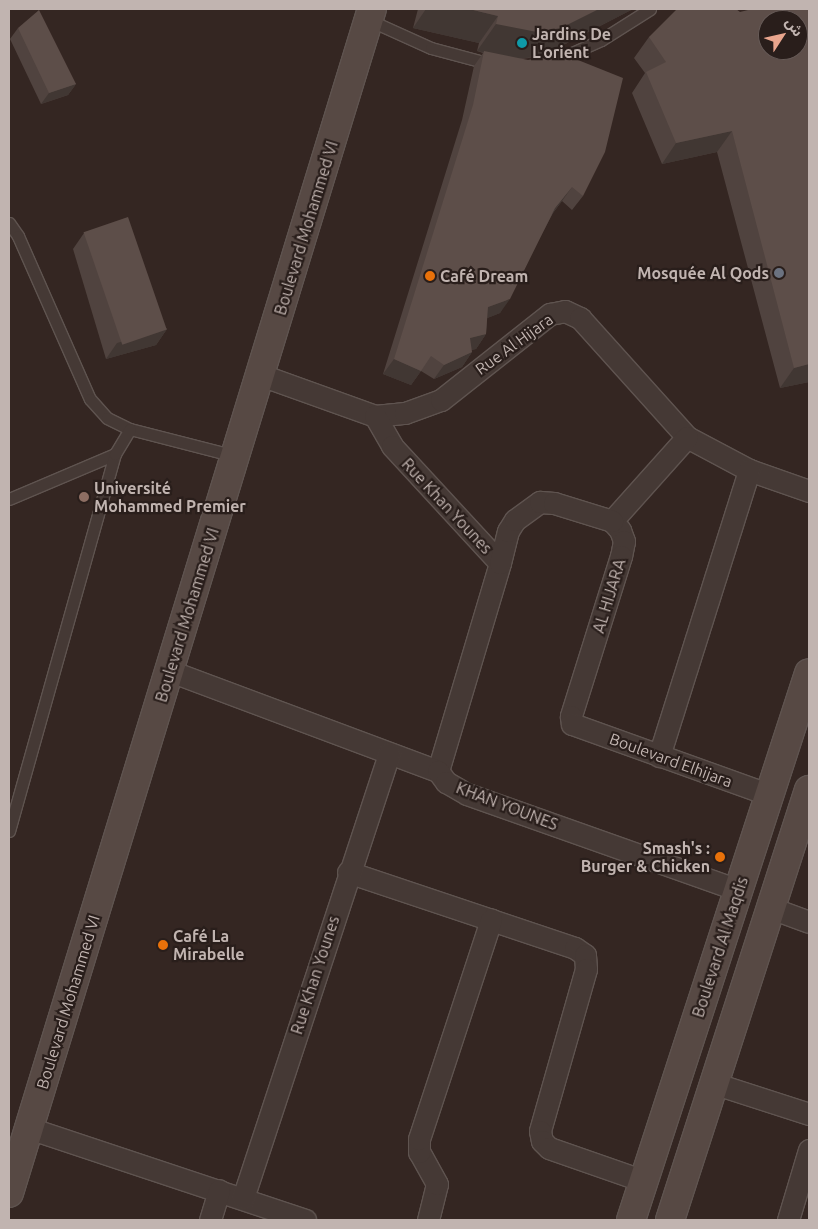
<!DOCTYPE html>
<html>
<head>
<meta charset="utf-8">
<style>
  body { margin:0 }
  #map { position:relative; width:818px; height:1229px; overflow:hidden; background:#342622; font-family:Ubuntu,"Noto Sans Arabic",sans-serif }
  div>[style] { position:absolute }
  [style*='--x'] { left:calc(var(--x)*1px); top:calc(var(--y)*1px); width:calc(var(--w)*1px); rotate:calc(var(--a)*1deg) }
  .roads { filter:drop-shadow(1px 0 #5f5450) drop-shadow(-1px 0 #5f5450) drop-shadow(0 1px #5f5450) drop-shadow(0 -1px #5f5450) }
  .lane>* { height:11px; margin:-5.5px; padding:0 5.5px; transform-origin:5.5px; border-radius:5.5px; background:#453935 }
  .street>* { height:21px; margin:-10.5px; padding:0 10.5px; transform-origin:10.5px; border-radius:10.5px; background:#453935 }
  .secondary>* { height:28px; margin:-14px; padding:0 14px; transform-origin:14px; border-radius:14px; background:#574944 }
  .wall>* { inset:0; background:#50433f }
  .shaded-wall>* { inset:0; background:#413733 }
  .building>* { inset:0; background:#5d4e49; transform-origin:0 0 }
  .dots>* { width:14px; height:14px; translate:-50% -50%; box-sizing:border-box; border:2px solid #291e1b; border-radius:50% }
  span { translate:-50% -50%; white-space:nowrap; text-align:center; line-height:1.15; -webkit-text-stroke:4.5px #291e1b; paint-order:stroke }
  .poi-label { font-size:16px; color:#c1b4b0; font-weight:700 }
  .left { translate:0 -50%; text-align:left }
  .right { translate:-100% -50%; text-align:right }
  .street-label { font-size:16px; color:#c1b4b0 }
  .frame { position:absolute; inset:0; border:10px solid #c1b4b0; pointer-events:none }
  .north { position:absolute; left:758px; top:10px; width:50px; height:50px; box-sizing:border-box; background:#291e1b; border:1px solid #665a57; border-radius:50%; rotate:55deg; font-size:14px; font-weight:700; line-height:20px; text-align:center; color:#c1b4b0 }
  .north::after { content:''; display:block; margin:auto; width:18px; height:22px; background:#e9a58d; clip-path:polygon(50% 0,100% 100%,50% 72%,0 100%) }
</style>
</head>
<body>
<div id="map">
  <div class="roads">
    <div class="lane">
      <div style="--x:369;--y:20;--w:68;--a:24.3"></div>
      <div style="--x:431;--y:48;--w:62;--a:14.9"></div>
      <div style="--x:554;--y:61;--w:51;--a:-24.1"></div>
      <div style="--x:601;--y:40;--w:58;--a:-32.3"></div>
      <div style="--x:9;--y:223;--w:16;--a:55"></div>
      <div style="--x:18;--y:236;--w:178;--a:66.2"></div>
      <div style="--x:90;--y:399;--w:25;--a:48"></div>
      <div style="--x:107;--y:418;--w:25;--a:26"></div>
      <div style="--x:130;--y:429;--w:108;--a:14.4"></div>
      <div style="--x:9;--y:499;--w:115;--a:-23"></div>
      <div style="--x:9;--y:831;--w:392;--a:-74.3"></div>
      <div style="--x:115;--y:454;--w:29;--a:-59"></div>
    </div>
    <div class="street">
      <div style="--x:261;--y:375;--w:121;--a:19.8"></div>
      <div style="--x:375;--y:416;--w:30;--a:-6"></div>
      <div style="--x:405;--y:413;--w:38;--a:-20"></div>
      <div style="--x:441;--y:400;--w:139;--a:-38.3"></div>
      <div style="--x:550;--y:314;--w:15;--a:-11"></div>
      <div style="--x:565;--y:311;--w:17;--a:25"></div>
      <div style="--x:580;--y:318;--w:160;--a:48"></div>
      <div style="--x:687;--y:437;--w:70;--a:28"></div>
      <div style="--x:749;--y:470;--w:64;--a:19.3"></div>
      <div style="--x:375;--y:416;--w:34;--a:60"></div>
      <div style="--x:392;--y:446;--w:159;--a:47.3"></div>
      <div style="--x:500;--y:563;--w:217;--a:106.6"></div>
      <div style="--x:687;--y:437;--w:113;--a:131.8"></div>
      <div style="--x:612;--y:521;--w:12;--a:48"></div>
      <div style="--x:620;--y:530;--w:12;--a:70"></div>
      <div style="--x:624;--y:541;--w:15;--a:101"></div>
      <div style="--x:621;--y:556;--w:168;--a:107.4"></div>
      <div style="--x:571;--y:716;--w:8;--a:83"></div>
      <div style="--x:572;--y:724;--w:210;--a:19.7"></div>
      <div style="--x:500;--y:563;--w:33;--a:-76"></div>
      <div style="--x:508;--y:531;--w:13;--a:-58"></div>
      <div style="--x:515;--y:520;--w:31;--a:-36"></div>
      <div style="--x:540;--y:502;--w:14;--a:4"></div>
      <div style="--x:554;--y:503;--w:61;--a:17.2"></div>
      <div style="--x:170;--y:671;--w:286;--a:20.5"></div>
      <div style="--x:438;--y:771;--w:14;--a:54"></div>
      <div style="--x:446;--y:782;--w:24;--a:30"></div>
      <div style="--x:467;--y:794;--w:288;--a:19.5"></div>
      <div style="--x:659;--y:756;--w:300;--a:-72.5"></div>
      <div style="--x:348;--y:872;--w:239;--a:18.5"></div>
      <div style="--x:575;--y:948;--w:12;--a:35"></div>
      <div style="--x:585;--y:955;--w:14;--a:86"></div>
      <div style="--x:586;--y:969;--w:168;--a:105.9"></div>
      <div style="--x:540;--y:1131;--w:10;--a:79"></div>
      <div style="--x:542;--y:1141;--w:10;--a:45"></div>
      <div style="--x:549;--y:1148;--w:101;--a:19.2"></div>
      <div style="--x:771;--y:908;--w:40;--a:20.2"></div>
      <div style="--x:713;--y:1083;--w:101;--a:17.9"></div>
      <div style="--x:29;--y:1128;--w:291;--a:18.4"></div>
      <div style="--x:243;--y:1198;--w:468;--a:-71.8"></div>
      <div style="--x:210;--y:1220;--w:31;--a:-73"></div>
      <div style="--x:428;--y:1220;--w:37;--a:-76"></div>
      <div style="--x:437;--y:1184;--w:37;--a:-119"></div>
      <div style="--x:419;--y:1152;--w:13;--a:-90"></div>
      <div style="--x:419;--y:1139;--w:231;--a:-71.8"></div>
      <div style="--x:788;--y:1220;--w:73;--a:-73.3"></div>
    </div>
    <div class="secondary">
      <div style="--x:9;--y:1193;--w:1238;--a:-72.96"></div>
      <div style="--x:631;--y:1220;--w:575;--a:-71.97"></div>
      <div style="--x:670;--y:1220;--w:452;--a:-72.1"></div>
    </div>
  </div>
  <div class="wall">
    <div style="clip-path:polygon(418px 9px,633px 9px,542px 56px,522px 59px,583px 196px,572px 210px,562px 201px,553px 213px,500px 313px,487px 318px,486px 334px,476px 349px,471px 350px,472px 352px,462px 367px,434px 379px,421px 371px,411px 385px,383px 374px,462px 120px,474px 66px,483px 53px,477px 51px,479px 43px,413px 28px)"></div>
    <div style="clip-path:polygon(809px 9px,809px 382px,780px 388px,717px 152px,662px 164px,632px 93px,645px 73px,634px 58px,649px 37px,740px 12px)"></div>
    <div style="clip-path:polygon(18px 28px,76px 84px,68px 95px,41px 104px,10px 39px)"></div>
    <div style="clip-path:polygon(84px 233px,167px 329px,156px 345px,106px 359px,73px 249px)"></div>
  </div>
  <div class="shaded-wall">
    <div style="clip-path:polygon(426px 9px,469px 9px,498px 16px,479px 43px,413px 28px)"></div>
    <div style="clip-path:polygon(599px 9px,633px 9px,542px 56px,517px 59px,477px 51px,496px 24px)"></div>
    <div style="clip-path:polygon(76px 84px,68px 95px,41px 104px,49px 93px)"></div>
    <div style="clip-path:polygon(732px 131px,717px 152px,662px 164px,676px 143px)"></div>
    <div style="clip-path:polygon(572px 187px,562px 201px,545px 223px,555px 208px)"></div>
    <div style="clip-path:polygon(510px 299px,500px 313px,478px 322px,488px 307px)"></div>
    <div style="clip-path:polygon(167px 329px,156px 345px,106px 359px,117px 343px)"></div>
    <div style="clip-path:polygon(486px 334px,476px 349px,460px 352px,470px 338px)"></div>
    <div style="clip-path:polygon(472px 352px,462px 367px,434px 379px,444px 365px)"></div>
    <div style="clip-path:polygon(394px 359px,421px 371px,411px 385px,383px 374px)"></div>
    <div style="clip-path:polygon(809px 364px,809px 382px,780px 388px,794px 368px)"></div>
  </div>
  <div class="building">
    <div style="clip-path:polygon(469px 9px,599px 9px,561px 28px,537px 32px,496px 24px,498px 16px)"></div>
    <div style="clip-path:polygon(evenodd,677px 9px,736px 9px,740px 12px,752px 9px,809px 9px,809px 364px,794px 368px,732px 131px,676px 143px,646px 72px,666px 62px,649px 37px,677px 9px,768px 20px,798px 20px,798px 50px,768px 50px,768px 20px)"></div>
    <div style="clip-path:polygon(39px 10px,76px 84px,49px 93px,18px 28px)"></div>
    <div style="clip-path:polygon(484px 51px,528px 60px,563px 54px,623px 78px,605px 152px,583px 196px,572px 187px,555px 208px,510px 299px,488px 307px,486px 334px,470px 338px,472px 352px,444px 365px,431px 356px,421px 371px,394px 359px,473px 105px)"></div>
    <div style="left:128px;top:217px;width:119px;height:47px;rotate:71deg"></div>
  </div>
  <div class="dots">
    <div style="left:522px;top:43px;background:#0f9aa8"></div>
    <div style="left:779px;top:273px;background:#6b7280"></div>
    <div style="left:430px;top:276px;background:#e8710a"></div>
    <div style="left:84px;top:497px;background:#8d6e63"></div>
    <div style="left:720px;top:857px;background:#e8710a"></div>
    <div style="left:163px;top:945px;background:#e8710a"></div>
  </div>
  <div class="poi-label">
    <span class="left" style="left:532px;top:43px">Jardins De<br>L'orient</span>
    <span class="right" style="left:769px;top:273px">Mosquée Al Qods</span>
    <span class="left" style="left:440px;top:276px">Café Dream</span>
    <span class="left" style="left:94px;top:497px">Université<br>Mohammed Premier</span>
    <span class="right" style="left:710px;top:857px">Smash's :<br>Burger &amp; Chicken</span>
    <span class="left" style="left:173px;top:945px">Café La<br>Mirabelle</span>
  </div>
  <div class="street-label">
    <span style="left:306px;top:228px;rotate:-73deg">Boulevard Mohammed VI</span>
    <span style="left:514px;top:344px;rotate:-36deg">Rue Al Hijara</span>
    <span style="left:447px;top:506px;rotate:47deg">Rue Khan Younes</span>
    <span style="left:609px;top:596px;rotate:-73deg">AL HIJARA</span>
    <span style="left:187px;top:615px;rotate:-73deg">Boulevard Mohammed VI</span>
    <span style="left:671px;top:760px;rotate:20deg">Boulevard Elhijara</span>
    <span style="left:507px;top:806px;rotate:21deg">KHAN YOUNES</span>
    <span style="left:720px;top:947px;rotate:-72deg">Boulevard Al Maqdis</span>
    <span style="left:315px;top:975px;rotate:-72deg">Rue Khan Younes</span>
    <span style="left:68px;top:1002px;rotate:-73deg">Boulevard Mohammed VI</span>
  </div>
  <div class="frame"></div>
  <div class="north">ش</div>
</div>
</body>
</html>
